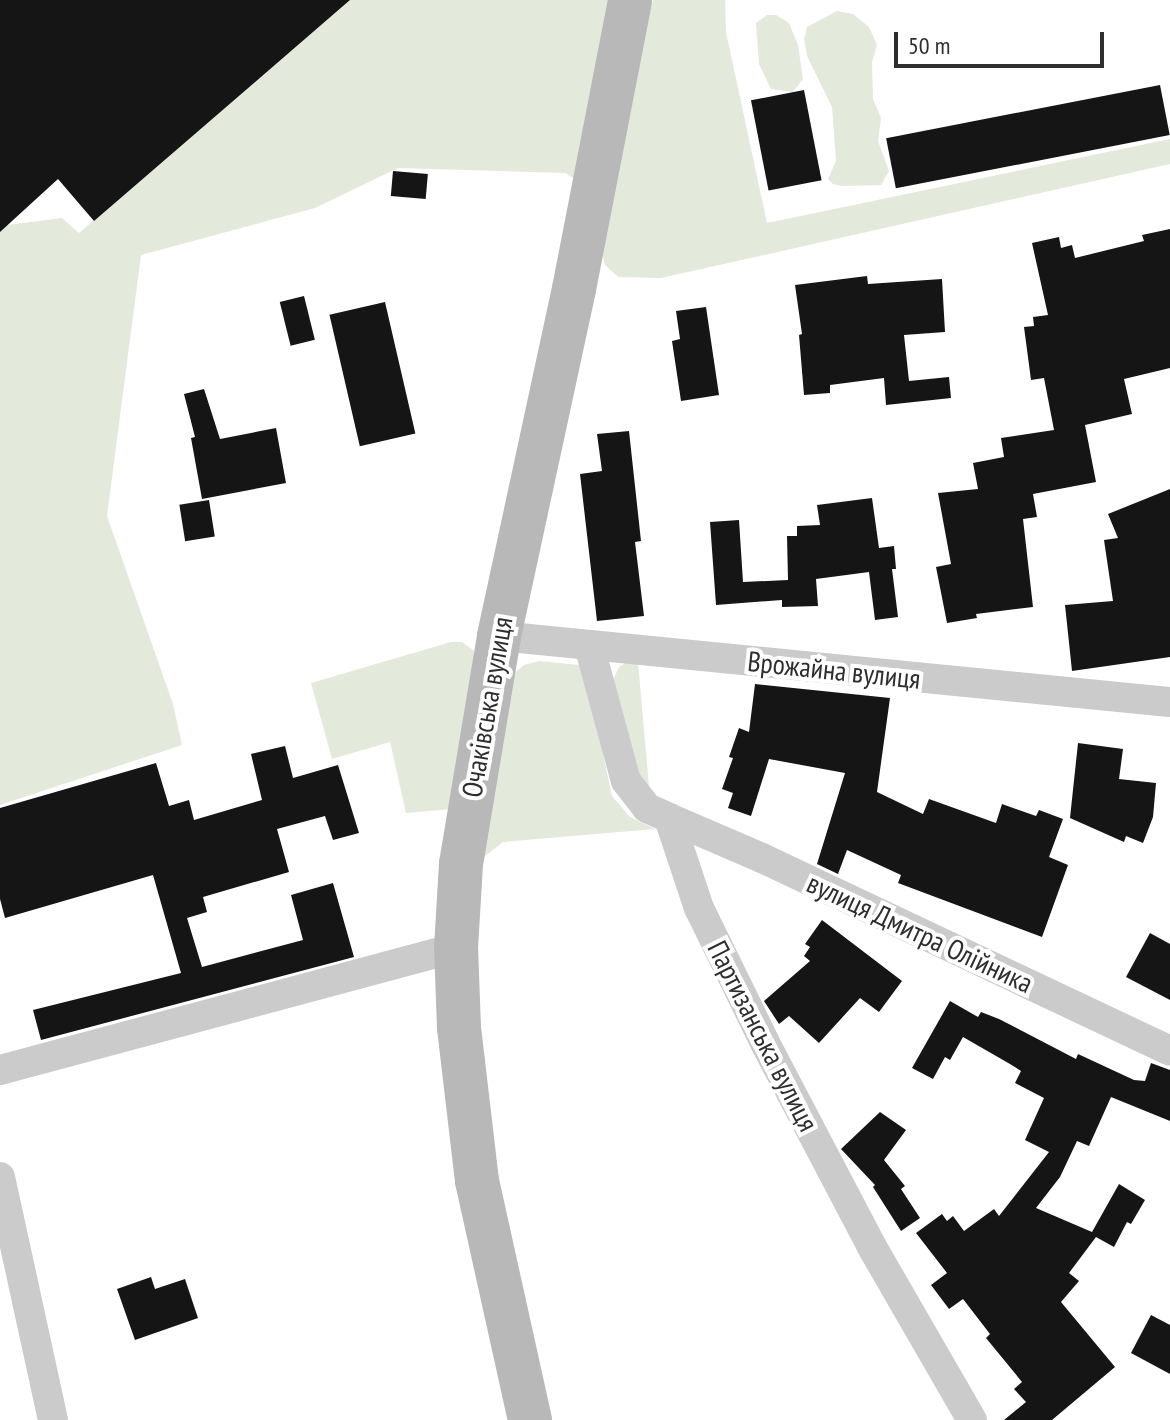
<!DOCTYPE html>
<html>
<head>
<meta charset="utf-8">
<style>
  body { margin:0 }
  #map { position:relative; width:1170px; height:1420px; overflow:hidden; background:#fff; font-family:"PT Sans Narrow",sans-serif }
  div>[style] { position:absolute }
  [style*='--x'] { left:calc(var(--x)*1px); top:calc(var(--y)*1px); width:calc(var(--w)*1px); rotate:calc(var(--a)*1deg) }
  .green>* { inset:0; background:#e3eadc }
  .building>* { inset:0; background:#151515; transform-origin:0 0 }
  .street>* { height:30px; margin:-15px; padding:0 15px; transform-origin:15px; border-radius:15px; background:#cbcbcb }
  .secondary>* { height:44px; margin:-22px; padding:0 22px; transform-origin:22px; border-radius:22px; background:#b8b8b8 }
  span { translate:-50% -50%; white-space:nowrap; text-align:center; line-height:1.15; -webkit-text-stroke:8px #fff; paint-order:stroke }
  .street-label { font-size:28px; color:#2e2e2e }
  .scale { position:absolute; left:894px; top:32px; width:210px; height:36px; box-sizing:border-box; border:4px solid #2e2e2e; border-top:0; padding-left:10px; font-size:24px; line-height:28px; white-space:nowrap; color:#2e2e2e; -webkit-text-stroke:6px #fff; paint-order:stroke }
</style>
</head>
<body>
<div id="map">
  <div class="green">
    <div style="clip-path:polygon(350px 0,612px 0,578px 181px,565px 173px,398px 168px,315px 208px,141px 255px,107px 516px,173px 704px,182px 745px,0 805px,0 218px,7px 225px,62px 218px,79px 233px)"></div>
    <div style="clip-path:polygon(653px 0,725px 0,726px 32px,767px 223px,1170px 139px,1170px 164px,661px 278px,618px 277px,605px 265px,597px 232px)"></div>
    <div style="clip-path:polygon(837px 11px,853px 14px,869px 27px,877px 45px,872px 62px,873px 99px,881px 118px,878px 141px,889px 171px,881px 185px,842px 186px,833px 184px,828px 179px,836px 161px,832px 107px,807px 56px,804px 39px,807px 27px)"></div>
    <div style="clip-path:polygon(767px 15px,776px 15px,789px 23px,798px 45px,803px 79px,793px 92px,771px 89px,759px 64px,756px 23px)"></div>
    <div style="clip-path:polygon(451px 642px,462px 642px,477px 653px,453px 809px,406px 813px,390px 742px,332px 759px,311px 683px)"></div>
    <div style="clip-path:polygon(539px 661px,579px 665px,588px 684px,612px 796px,630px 817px,655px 829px,503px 842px,476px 863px,513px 674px,524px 665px)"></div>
    <div style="clip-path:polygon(627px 662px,638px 662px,650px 798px,640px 789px,612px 682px,619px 667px)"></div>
  </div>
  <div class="building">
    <div style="clip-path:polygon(0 0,350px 0,94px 221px,58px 179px,0 232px)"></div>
    <div style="left:1160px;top:85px;width:51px;height:279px;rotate:79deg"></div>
    <div style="left:804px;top:90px;width:92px;height:54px;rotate:79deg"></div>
    <div style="left:393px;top:171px;width:35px;height:25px;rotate:5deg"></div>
    <div style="clip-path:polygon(1170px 229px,1170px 368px,1124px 379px,1132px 414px,1085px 425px,1096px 482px,1033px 494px,1037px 517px,1023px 519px,1033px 607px,976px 614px,977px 618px,947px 623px,936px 567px,951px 564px,938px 493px,978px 489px,973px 463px,1004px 457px,1001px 438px,1054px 430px,1044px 378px,1031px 380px,1024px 327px,1034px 326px,1033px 317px,1048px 315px,1032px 243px,1059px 237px,1061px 248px,1072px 245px,1075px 258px,1144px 241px,1142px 235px)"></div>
    <div style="clip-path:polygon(867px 276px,868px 284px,942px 279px,945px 332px,904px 335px,909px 381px,949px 377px,951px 398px,886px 405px,884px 378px,830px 385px,830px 393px,804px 395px,799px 335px,802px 334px,795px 285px)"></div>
    <div style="left:304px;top:296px;width:45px;height:25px;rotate:76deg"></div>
    <div style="left:385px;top:302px;width:135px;height:57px;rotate:77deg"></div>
    <div style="clip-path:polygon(706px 307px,719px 395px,681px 401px,672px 341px,680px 339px,676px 311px)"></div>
    <div style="clip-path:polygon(204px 389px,220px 439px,276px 428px,286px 483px,202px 499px,191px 438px,195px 437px,184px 394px)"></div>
    <div style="clip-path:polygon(629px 431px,641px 541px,635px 542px,644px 616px,597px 621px,580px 474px,602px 471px,597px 434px)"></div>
    <div style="clip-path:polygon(1170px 489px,1170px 657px,1072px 671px,1065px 605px,1113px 601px,1104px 540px,1118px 538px,1108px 514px)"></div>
    <div style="clip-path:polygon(872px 498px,879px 548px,894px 546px,896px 569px,892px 569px,898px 617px,875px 620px,869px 572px,816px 579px,818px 606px,782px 607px,782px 600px,716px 605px,710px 522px,739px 520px,743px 582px,788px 580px,787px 536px,797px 536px,797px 526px,820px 525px,817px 505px)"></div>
    <div style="left:209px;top:500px;width:37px;height:30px;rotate:81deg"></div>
    <div style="clip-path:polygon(755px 684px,890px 698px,877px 792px,923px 814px,929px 799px,996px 823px,1002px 804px,1036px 816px,1039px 810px,1063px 819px,1049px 857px,1068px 865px,1042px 937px,898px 883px,901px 875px,847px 850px,838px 874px,817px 864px,845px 773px,769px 759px,751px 816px,728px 808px,733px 793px,722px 789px,733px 758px,729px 757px,739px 728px,749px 732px)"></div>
    <div style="clip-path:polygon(1078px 743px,1123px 749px,1119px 779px,1156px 783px,1153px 817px,1143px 843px,1126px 836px,1124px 842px,1070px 818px)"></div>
    <div style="clip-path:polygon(285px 746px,293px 778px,338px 765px,359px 833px,333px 840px,325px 816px,277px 829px,289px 872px,203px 897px,207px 912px,187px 918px,202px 967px,303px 940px,291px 895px,333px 883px,354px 957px,41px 1040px,33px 1010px,181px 973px,153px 875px,5px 918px,0 899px,0 808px,156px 763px,169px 806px,189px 800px,194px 820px,262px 800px,251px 754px)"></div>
    <div style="clip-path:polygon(822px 920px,902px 981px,879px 1012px,860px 998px,819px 1043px,789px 1016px,779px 1024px,764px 1001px,810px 961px,804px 956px,810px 947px,805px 944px)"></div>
    <div style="clip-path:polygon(1150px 933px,1170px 944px,1170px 1000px,1126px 977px)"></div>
    <div style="clip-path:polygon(950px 1001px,978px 1017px,981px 1012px,999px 1019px,1076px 1059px,1078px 1054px,1134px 1080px,1145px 1081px,1151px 1063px,1170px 1070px,1170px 1121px,1111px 1097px,1089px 1146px,1077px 1141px,1060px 1177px,1036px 1208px,1092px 1232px,1119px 1184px,1145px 1200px,1131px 1224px,1127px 1222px,1114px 1247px,1096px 1237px,1069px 1273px,1079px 1281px,1061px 1302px,1115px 1367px,1052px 1420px,1004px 1420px,1026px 1402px,1014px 1389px,1022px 1382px,986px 1338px,990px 1334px,963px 1299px,949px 1309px,931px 1285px,947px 1273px,916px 1233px,942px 1214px,947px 1221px,953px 1216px,964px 1231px,994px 1209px,999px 1216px,1049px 1152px,1025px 1140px,1044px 1098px,1015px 1083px,1021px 1071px,1010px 1064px,963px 1037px,950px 1060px,945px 1057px,933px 1079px,912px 1068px)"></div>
    <div style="clip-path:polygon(880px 1112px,906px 1130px,884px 1160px,905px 1186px,901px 1189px,920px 1218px,901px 1231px,873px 1187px,875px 1185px,841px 1149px)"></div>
    <div style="clip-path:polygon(151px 1277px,155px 1289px,185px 1279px,198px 1318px,135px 1340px,117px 1289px)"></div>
    <div style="clip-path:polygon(1151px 1315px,1170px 1325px,1170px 1374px,1131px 1353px)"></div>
  </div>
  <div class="street">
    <div style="--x:499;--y:636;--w:674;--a:5.62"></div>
    <div style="--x:589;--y:645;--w:141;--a:74.8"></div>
    <div style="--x:626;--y:781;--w:34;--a:52"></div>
    <div style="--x:647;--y:808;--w:24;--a:24"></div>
    <div style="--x:669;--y:818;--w:95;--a:71.6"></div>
    <div style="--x:699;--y:908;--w:150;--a:63.9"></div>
    <div style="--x:765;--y:1043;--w:230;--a:62.3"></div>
    <div style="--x:872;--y:1247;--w:200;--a:60"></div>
    <div style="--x:669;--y:818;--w:101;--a:23.3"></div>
    <div style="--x:762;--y:858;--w:451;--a:25.3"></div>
    <div style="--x:0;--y:1070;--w:472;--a:-15"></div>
    <div style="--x:0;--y:1177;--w:249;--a:77.7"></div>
  </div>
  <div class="secondary">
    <div style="--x:530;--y:1420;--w:245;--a:-102.5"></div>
    <div style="--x:477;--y:1181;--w:154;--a:-96.7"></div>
    <div style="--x:459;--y:1028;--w:80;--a:-92.1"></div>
    <div style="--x:456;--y:948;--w:84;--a:-86.6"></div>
    <div style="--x:461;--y:864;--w:231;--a:-80.5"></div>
    <div style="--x:499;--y:636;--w:355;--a:-77.8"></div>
    <div style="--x:574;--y:289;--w:294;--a:-79"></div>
  </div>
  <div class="street-label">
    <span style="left:834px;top:670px;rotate:6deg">Врожайна вулиця</span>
    <span style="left:487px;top:707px;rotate:-80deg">Очаківська вулиця</span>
    <span style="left:920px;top:933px;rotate:25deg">вулиця Дмитра Олійника</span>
    <span style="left:763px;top:1036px;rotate:63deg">Партизанська вулиця</span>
  </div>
  <div class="scale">50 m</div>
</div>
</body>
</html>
